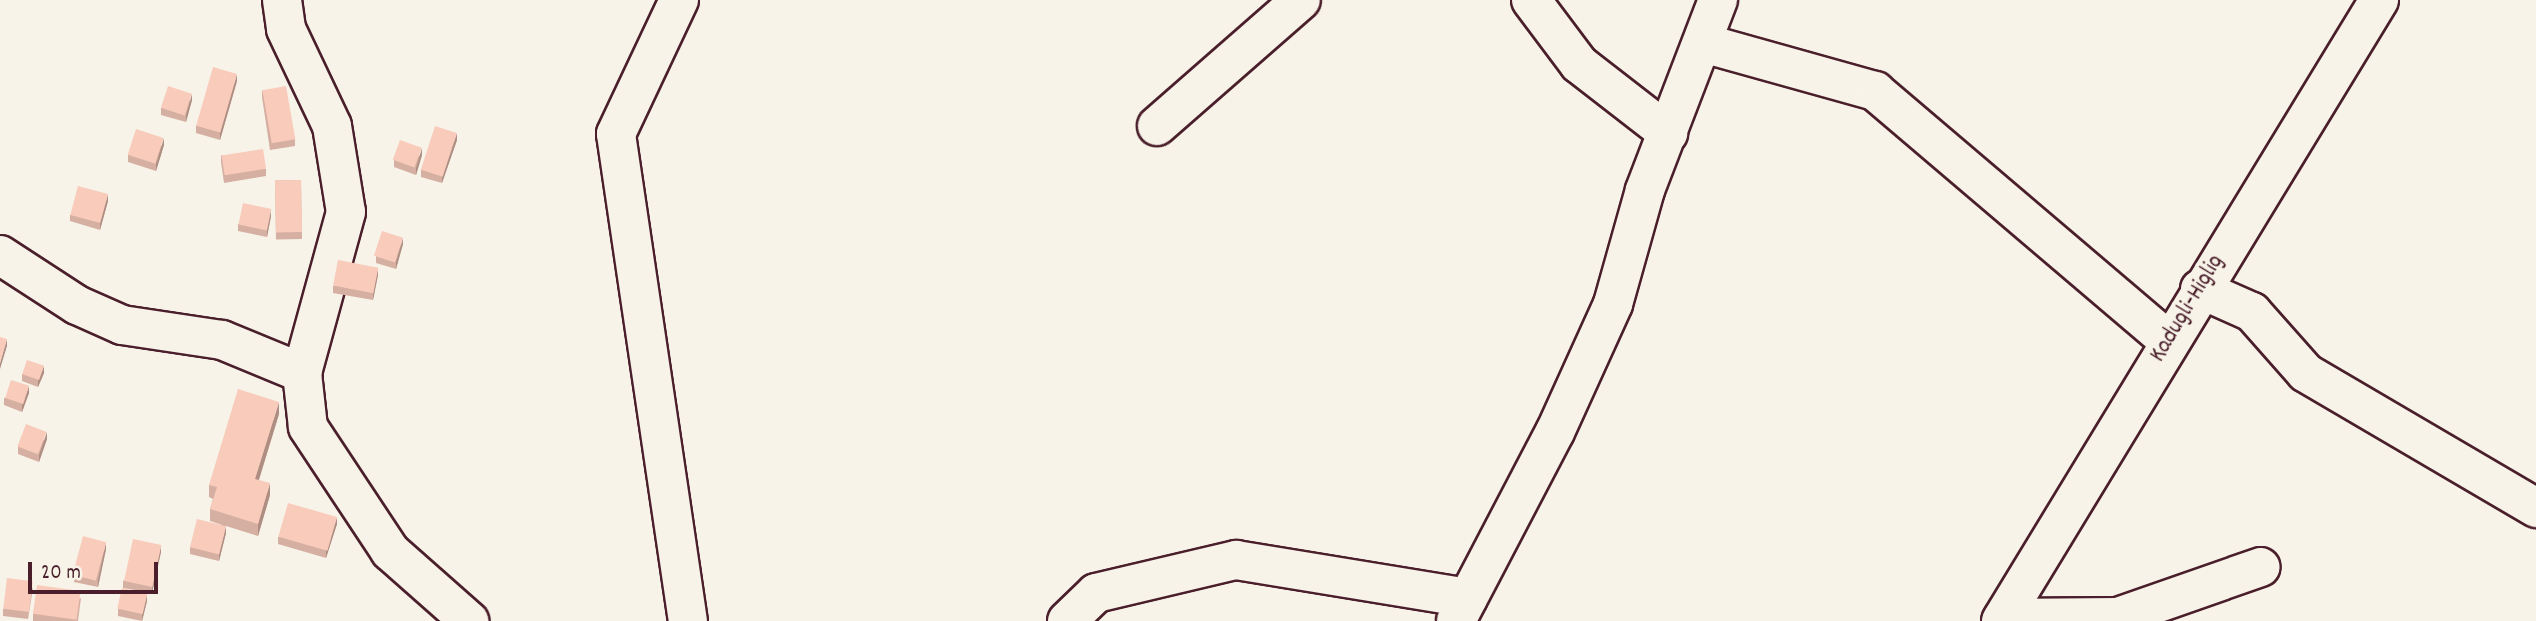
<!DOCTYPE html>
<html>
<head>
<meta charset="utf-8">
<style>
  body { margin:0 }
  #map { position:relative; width:2536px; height:621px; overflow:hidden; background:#f7f3e8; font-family:Dekko,sans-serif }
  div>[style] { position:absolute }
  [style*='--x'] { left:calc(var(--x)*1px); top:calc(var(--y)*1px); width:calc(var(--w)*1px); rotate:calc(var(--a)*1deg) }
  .roads { filter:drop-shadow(2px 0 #4a1f2b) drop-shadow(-2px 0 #4a1f2b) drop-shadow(0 2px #4a1f2b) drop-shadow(0 -2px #4a1f2b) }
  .minor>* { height:38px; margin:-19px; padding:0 19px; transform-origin:19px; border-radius:19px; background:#f7f3e8 }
  .tertiary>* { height:38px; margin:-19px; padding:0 19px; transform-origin:19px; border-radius:19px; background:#f7f3e8 }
  .wall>* { inset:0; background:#d5afa1; transform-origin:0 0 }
  .shaded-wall>* { inset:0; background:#ae8e83 }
  .building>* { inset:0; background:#f8cbbb; transform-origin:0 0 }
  span { translate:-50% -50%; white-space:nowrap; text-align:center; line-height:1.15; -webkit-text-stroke:7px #f7f3e8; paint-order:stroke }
  .street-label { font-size:24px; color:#4a1f2b }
  .scale { position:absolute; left:28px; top:562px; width:130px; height:32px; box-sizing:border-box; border:4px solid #4a1f2b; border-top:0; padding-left:9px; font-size:21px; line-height:24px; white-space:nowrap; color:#4a1f2b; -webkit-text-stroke:5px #f7f3e8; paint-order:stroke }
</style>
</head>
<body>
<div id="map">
  <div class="roads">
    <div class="minor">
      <div style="--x:282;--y:0;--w:29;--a:82"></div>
      <div style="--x:286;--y:29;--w:107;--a:64.6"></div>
      <div style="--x:332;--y:126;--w:87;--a:80.8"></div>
      <div style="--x:346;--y:212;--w:167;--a:105.3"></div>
      <div style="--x:302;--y:373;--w:54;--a:83.7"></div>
      <div style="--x:308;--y:427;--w:149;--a:56.5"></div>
      <div style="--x:390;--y:551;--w:106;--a:41.5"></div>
      <div style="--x:679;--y:0;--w:148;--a:115.2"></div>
      <div style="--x:616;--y:134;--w:492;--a:81.6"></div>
      <div style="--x:1531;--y:0;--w:80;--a:53.1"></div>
      <div style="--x:1579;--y:64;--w:113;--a:37.8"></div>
      <div style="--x:1703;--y:43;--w:179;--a:15.6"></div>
      <div style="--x:1875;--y:91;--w:386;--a:40.4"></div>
      <div style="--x:1157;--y:126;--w:191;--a:-41.2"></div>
      <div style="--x:0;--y:255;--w:92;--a:33"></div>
      <div style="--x:77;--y:305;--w:49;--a:24"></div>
      <div style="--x:122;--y:325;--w:101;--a:8.5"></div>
      <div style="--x:222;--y:340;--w:87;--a:22.4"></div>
      <div style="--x:2200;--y:289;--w:57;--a:23.9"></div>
      <div style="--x:2252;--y:312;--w:81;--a:48.5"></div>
      <div style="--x:2306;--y:373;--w:267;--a:30.4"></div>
      <div style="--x:2003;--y:618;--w:115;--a:-0.5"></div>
      <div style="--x:2118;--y:617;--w:151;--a:-19.3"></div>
      <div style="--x:1067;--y:621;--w:40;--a:-44"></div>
      <div style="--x:1096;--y:593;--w:144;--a:-13.3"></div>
      <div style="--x:1236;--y:560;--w:235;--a:9.3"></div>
      <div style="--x:1456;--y:621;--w:213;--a:-62.4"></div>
      <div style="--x:1555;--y:432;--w:141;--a:-65.6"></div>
      <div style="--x:1613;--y:304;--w:118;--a:-74.3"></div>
      <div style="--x:1645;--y:190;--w:204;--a:-69"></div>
    </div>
    <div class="tertiary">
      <div style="--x:2001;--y:621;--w:727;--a:-58.67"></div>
    </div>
  </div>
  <div class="wall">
    <div style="clip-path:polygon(237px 81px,220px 140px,196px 133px,196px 126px)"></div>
    <div style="clip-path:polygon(262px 90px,295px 139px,295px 146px,270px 150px,262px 97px)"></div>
    <div style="clip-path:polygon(192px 100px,186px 122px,161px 115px,161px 108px)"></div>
    <div style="clip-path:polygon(457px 140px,442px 183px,421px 177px,421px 170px)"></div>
    <div style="clip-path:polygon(164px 145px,156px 171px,128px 162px,128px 155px)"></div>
    <div style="clip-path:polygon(221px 155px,266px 169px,266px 176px,224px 183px,221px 162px)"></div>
    <div style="clip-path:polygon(422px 155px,416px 175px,394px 167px,394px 160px)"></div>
    <div style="left:301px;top:180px;width:59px;height:26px;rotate:89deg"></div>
    <div style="clip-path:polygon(108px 201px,100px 230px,70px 221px,70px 215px)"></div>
    <div style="clip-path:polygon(271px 216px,267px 237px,238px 231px,238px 224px)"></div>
    <div style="clip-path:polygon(403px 244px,396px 269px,376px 263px,376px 256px)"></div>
    <div style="clip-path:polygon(378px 275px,373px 300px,333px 293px,333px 286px)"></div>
    <div style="clip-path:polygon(44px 373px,38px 387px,22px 381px,22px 374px)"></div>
    <div style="clip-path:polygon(29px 393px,22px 412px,4px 405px,4px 398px)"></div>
    <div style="clip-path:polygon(279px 414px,259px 480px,270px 495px,258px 536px,226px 526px,226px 533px,219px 561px,190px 554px,190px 547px,222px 525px,210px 521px,210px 509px,213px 499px,209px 497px,209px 485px)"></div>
    <div style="clip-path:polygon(47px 439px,39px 462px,18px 454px,18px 447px)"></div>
    <div style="clip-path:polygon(337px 524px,326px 558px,278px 544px,278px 537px)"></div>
    <div style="clip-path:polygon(106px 549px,98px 587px,74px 582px,74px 575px)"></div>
    <div style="clip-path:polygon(161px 552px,152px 593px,123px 588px,123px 581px)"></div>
    <div style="clip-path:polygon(33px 588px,28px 619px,3px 616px,3px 609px)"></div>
    <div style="clip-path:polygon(81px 598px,78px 621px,33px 621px,33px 614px)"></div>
    <div style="clip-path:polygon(147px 601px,142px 621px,118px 616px,118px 609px)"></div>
  </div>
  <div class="shaded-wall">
    <div style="clip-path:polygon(237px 74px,237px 81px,220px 140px,220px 133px)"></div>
    <div style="clip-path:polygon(192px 94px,192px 100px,186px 122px,186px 115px)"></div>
    <div style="clip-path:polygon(457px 133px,457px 140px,442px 183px,442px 176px)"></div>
    <div style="clip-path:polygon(164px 138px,164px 145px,156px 171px,156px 164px)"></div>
    <div style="clip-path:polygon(422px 148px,422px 155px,416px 175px,416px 168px)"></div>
    <div style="clip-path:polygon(108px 194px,108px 201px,100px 230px,100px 223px)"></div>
    <div style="clip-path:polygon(271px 209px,271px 216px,267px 237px,267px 230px)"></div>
    <div style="clip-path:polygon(403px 238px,403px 244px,396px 269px,396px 262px)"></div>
    <div style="clip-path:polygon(378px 268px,378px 275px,373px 300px,373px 293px)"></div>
    <div style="clip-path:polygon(7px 339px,7px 346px,0 369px,0 363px)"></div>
    <div style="clip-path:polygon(44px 366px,44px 373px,38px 387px,38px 380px)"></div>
    <div style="clip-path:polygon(29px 386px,29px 393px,22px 412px,22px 405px)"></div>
    <div style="clip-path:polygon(279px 402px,279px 414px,255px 492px,255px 479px)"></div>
    <div style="clip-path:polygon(47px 432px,47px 439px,39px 462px,39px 455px)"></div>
    <div style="clip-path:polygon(270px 483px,270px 495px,258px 536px,258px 524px)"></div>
    <div style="clip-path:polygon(337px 517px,337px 524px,326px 558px,326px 551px)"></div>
    <div style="clip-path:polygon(226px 526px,226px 533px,219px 561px,219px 554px)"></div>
    <div style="clip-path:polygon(106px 542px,106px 549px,98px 587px,98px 580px)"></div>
    <div style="clip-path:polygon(161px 545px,161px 552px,152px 593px,152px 586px)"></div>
    <div style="clip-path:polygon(147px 594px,147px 601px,142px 621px,142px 614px)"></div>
  </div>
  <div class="building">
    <div style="left:213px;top:67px;width:25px;height:61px;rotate:16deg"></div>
    <div style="left:168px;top:86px;width:25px;height:23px;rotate:18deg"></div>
    <div style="left:286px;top:86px;width:54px;height:24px;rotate:80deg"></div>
    <div style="left:435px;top:126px;width:23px;height:46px;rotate:18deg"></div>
    <div style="left:136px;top:129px;width:29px;height:27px;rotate:18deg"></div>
    <div style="left:400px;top:140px;width:23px;height:21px;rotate:20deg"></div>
    <div style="left:263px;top:149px;width:20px;height:42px;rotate:81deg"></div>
    <div style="left:301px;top:180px;width:52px;height:26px;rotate:89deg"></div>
    <div style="left:78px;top:186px;width:31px;height:30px;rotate:15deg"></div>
    <div style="left:243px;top:203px;width:29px;height:22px;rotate:12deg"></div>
    <div style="left:382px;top:231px;width:22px;height:26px;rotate:18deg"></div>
    <div style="left:338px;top:260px;width:41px;height:26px;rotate:11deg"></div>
    <div style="clip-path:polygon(0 337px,7px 339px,0 363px)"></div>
    <div style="left:27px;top:360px;width:18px;height:15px;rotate:19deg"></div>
    <div style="left:11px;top:380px;width:19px;height:19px;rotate:18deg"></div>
    <div style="clip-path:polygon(238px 389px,279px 402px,255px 479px,270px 483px,258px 524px,210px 509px,217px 487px,209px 485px)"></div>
    <div style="left:26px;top:424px;width:22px;height:24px;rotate:21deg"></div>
    <div style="left:288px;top:503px;width:51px;height:35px;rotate:16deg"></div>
    <div style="left:197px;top:519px;width:30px;height:29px;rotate:14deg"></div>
    <div style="left:83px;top:536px;width:24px;height:40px;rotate:15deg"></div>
    <div style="left:133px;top:539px;width:29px;height:43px;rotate:12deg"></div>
    <div style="left:7px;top:578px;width:26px;height:31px;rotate:7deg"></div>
    <div style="left:37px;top:585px;width:44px;height:29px;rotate:8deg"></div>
    <div style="left:122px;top:588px;width:26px;height:21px;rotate:13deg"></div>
  </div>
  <div class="street-label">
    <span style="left:2188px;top:309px;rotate:-59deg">Kadugli-Higlig</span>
  </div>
  <div class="scale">20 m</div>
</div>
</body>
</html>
